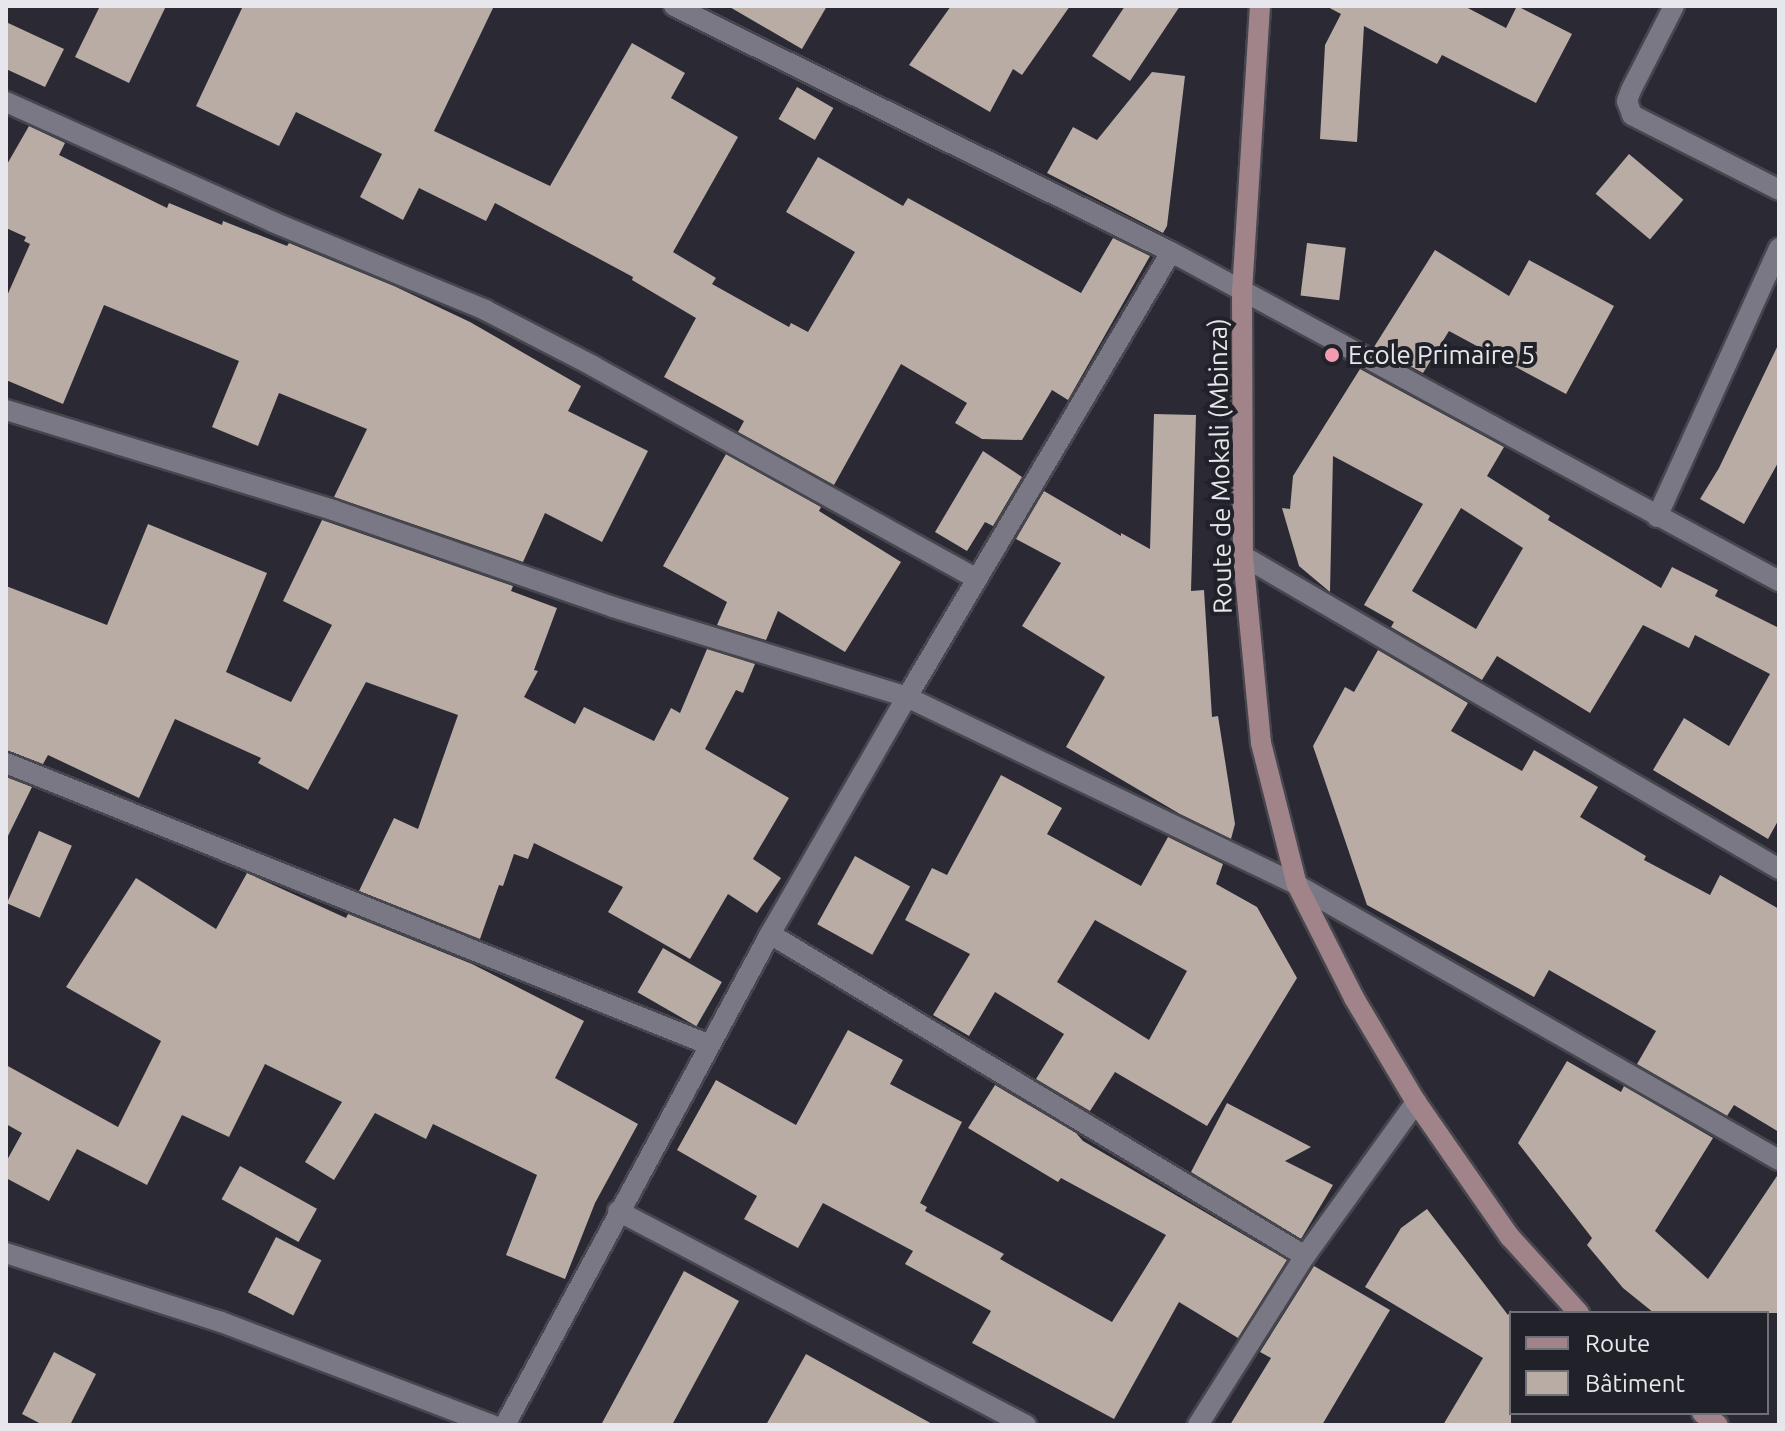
<!DOCTYPE html>
<html>
<head>
<meta charset="utf-8">
<style>
  body { margin:0 }
  #map { position:relative; width:1785px; height:1431px; overflow:hidden; background:#2b2a34; font-family:Ubuntu,sans-serif }
  div>[style] { position:absolute }
  [style*='--x'] { left:calc(var(--x)*1px); top:calc(var(--y)*1px); width:calc(var(--w)*1px); rotate:calc(var(--a)*1deg) }
  .building>* { inset:0; background:#b8aca4; transform-origin:0 0 }
  .roads { filter:drop-shadow(2px 0 #47464e) drop-shadow(-2px 0 #47464e) drop-shadow(0 2px #47464e) drop-shadow(0 -2px #47464e) }
  .street>* { height:20px; margin:-10px; padding:0 10px; transform-origin:10px; border-radius:10px; background:#797884 }
  .secondary>* { height:20px; margin:-10px; padding:0 10px; transform-origin:10px; border-radius:10px; background:#a08489 }
  .dots>* { width:22px; height:22px; translate:-50% -50%; box-sizing:border-box; border:4px solid #21212a; border-radius:50% }
  span { translate:-50% -50%; white-space:nowrap; text-align:center; line-height:1.15; -webkit-text-stroke:8px #21212a; paint-order:stroke }
  .poi-label { font-size:26px; color:#e7e6ed }
  .left { translate:0 -50%; text-align:left }
  .street-label { font-size:26px; color:#e7e6ed }
  .frame { position:absolute; inset:0; border:8px solid #e7e6ed; pointer-events:none }
  .legend { position:absolute; left:1509px; top:1311px; width:260px; height:104px; box-sizing:border-box; background:#21212a; border:2px solid #707078; margin:0; padding:10px 14px; list-style:none; font-size:24px; color:#e7e6ed }
  .legend li { display:flex; align-items:center; gap:16px; height:40px }
  .legend b { width:40px; border:2px solid #707078 }
</style>
</head>
<body>
<div id="map">
  <div class="building">
    <div style="clip-path:polygon(100px 6px,166px 6px,129px 83px,75px 57px)"></div>
    <div style="clip-path:polygon(243px 6px,494px 6px,434px 131px,550px 186px,632px 43px,685px 73px,671px 98px,738px 137px,673px 252px,716px 278px,712px 284px,789px 327px,791px 323px,808px 332px,855px 252px,786px 212px,818px 157px,903px 206px,908px 198px,1081px 293px,1113px 238px,1150px 256px,1068px 400px,1052px 390px,1022px 440px,982px 439px,955px 423px,967px 403px,901px 364px,834px 485px,738px 432px,744px 421px,664px 377px,696px 318px,632px 280px,633px 277px,495px 203px,486px 221px,419px 188px,403px 220px,360px 197px,382px 154px,296px 112px,279px 146px,196px 106px)"></div>
    <div style="clip-path:polygon(728px 6px,827px 6px,802px 49px)"></div>
    <div style="clip-path:polygon(951px 6px,1070px 6px,1022px 75px,1013px 69px,990px 112px,909px 65px)"></div>
    <div style="clip-path:polygon(1125px 6px,1180px 6px,1130px 81px,1092px 56px)"></div>
    <div style="clip-path:polygon(1326px 6px,1464px 6px,1506px 28px,1517px 6px,1572px 34px,1536px 103px,1442px 55px,1437px 64px,1364px 26px,1357px 142px,1320px 139px,1325px 45px,1341px 14px)"></div>
    <div style="clip-path:polygon(6px 22px,64px 49px,45px 87px,6px 69px)"></div>
    <div style="clip-path:polygon(1152px 72px,1185px 76px,1167px 226px,1163px 233px,1047px 173px,1073px 127px,1097px 140px)"></div>
    <div style="left:797px;top:87px;width:42px;height:37px;rotate:30deg"></div>
    <div style="clip-path:polygon(29px 126px,65px 143px,59px 155px,167px 208px,169px 203px,222px 225px,223px 221px,287px 246px,289px 243px,394px 286px,470px 322px,581px 386px,568px 411px,648px 451px,602px 542px,545px 513px,523px 562px,334px 497px,367px 429px,279px 393px,258px 446px,212px 427px,239px 361px,104px 305px,63px 404px,6px 380px,6px 298px,30px 244px,24px 241px,26px 237px,6px 228px,6px 166px)"></div>
    <div style="left:1629px;top:154px;width:71px;height:52px;rotate:40deg"></div>
    <div style="left:1307px;top:243px;width:39px;height:53px;rotate:7deg"></div>
    <div style="clip-path:polygon(1435px 250px,1509px 296px,1529px 260px,1614px 306px,1566px 394px,1449px 331px,1423px 373px,1374px 347px)"></div>
    <div style="clip-path:polygon(1779px 343px,1779px 461px,1744px 524px,1700px 499px,1719px 468px)"></div>
    <div style="clip-path:polygon(evenodd,1360px 369px,1504px 447px,1487px 476px,1550px 516px,1548px 520px,1661px 588px,1672px 567px,1718px 590px,1715px 596px,1779px 628px,1779px 819px,1768px 839px,1653px 770px,1684px 718px,1729px 746px,1770px 674px,1695px 635px,1689px 648px,1643px 625px,1590px 713px,1497px 656px,1482px 680px,1391px 627px,1394px 622px,1364px 605px,1423px 504px,1333px 456px,1330px 592px,1299px 566px,1282px 508px,1290px 509px,1293px 476px,1360px 369px,1461px 508px,1523px 548px,1476px 629px,1412px 591px,1461px 508px)"></div>
    <div style="clip-path:polygon(1154px 414px,1196px 415px,1191px 591px,1204px 590px,1212px 717px,1218px 716px,1235px 824px,1231px 839px,1180px 814px,1066px 747px,1105px 677px,1022px 626px,1061px 563px,1016px 539px,1044px 491px,1121px 536px,1121px 533px,1150px 549px)"></div>
    <div style="clip-path:polygon(983px 451px,1022px 477px,993px 526px,985px 522px,967px 551px,935px 532px)"></div>
    <div style="clip-path:polygon(726px 454px,821px 507px,819px 511px,901px 562px,845px 652px,778px 611px,766px 640px,717px 625px,727px 602px,663px 566px)"></div>
    <div style="clip-path:polygon(322px 520px,513px 586px,511px 591px,557px 608px,534px 670px,538px 671px,524px 697px,575px 724px,584px 707px,654px 741px,671px 708px,680px 713px,707px 649px,755px 664px,743px 693px,736px 690px,705px 749px,789px 798px,753px 859px,781px 878px,757px 913px,728px 894px,690px 959px,608px 912px,623px 887px,534px 843px,528px 859px,514px 854px,503px 886px,499px 885px,480px 939px,359px 891px,394px 818px,418px 829px,458px 715px,366px 682px,308px 790px,258px 763px,261px 758px,175px 719px,139px 798px,48px 755px,43px 764px,6px 750px,6px 586px,107px 625px,148px 524px,267px 573px,226px 672px,291px 702px,332px 625px,283px 601px)"></div>
    <div style="clip-path:polygon(1378px 650px,1468px 703px,1451px 731px,1522px 771px,1534px 750px,1598px 787px,1580px 817px,1646px 856px,1644px 860px,1710px 895px,1720px 875px,1779px 909px,1779px 1132px,1734px 1105px,1727px 1116px,1637px 1064px,1656px 1031px,1549px 970px,1534px 997px,1367px 905px,1313px 746px,1345px 687px,1354px 692px)"></div>
    <div style="clip-path:polygon(evenodd,1001px 775px,1062px 808px,1047px 834px,1141px 886px,1168px 837px,1223px 864px,1216px 884px,1257px 907px,1297px 978px,1207px 1126px,1115px 1072px,1090px 1111px,1036px 1079px,1064px 1034px,995px 992px,969px 1036px,933px 1015px,970px 954px,905px 920px,932px 868px,947px 875px,1001px 775px,1095px 920px,1187px 971px,1149px 1040px,1057px 982px,1095px 920px)"></div>
    <div style="clip-path:polygon(6px 777px,32px 787px,6px 840px)"></div>
    <div style="left:39px;top:831px;width:36px;height:79px;rotate:24deg"></div>
    <div style="left:855px;top:856px;width:63px;height:78px;rotate:29deg"></div>
    <div style="clip-path:polygon(247px 873px,346px 918px,348px 914px,472px 964px,584px 1021px,555px 1078px,638px 1124px,595px 1203px,565px 1279px,506px 1255px,537px 1175px,433px 1124px,426px 1139px,375px 1113px,334px 1180px,305px 1162px,342px 1102px,265px 1064px,229px 1137px,182px 1115px,147px 1185px,77px 1149px,49px 1201px,6px 1178px,6px 1162px,22px 1133px,6px 1124px,6px 1065px,118px 1127px,161px 1041px,66px 987px,136px 878px,216px 929px)"></div>
    <div style="left:663px;top:948px;width:68px;height:51px;rotate:30deg"></div>
    <div style="clip-path:polygon(848px 1030px,903px 1060px,890px 1084px,962px 1122px,920px 1203px,927px 1207px,925px 1211px,1004px 1254px,1000px 1259px,1112px 1322px,1166px 1235px,1061px 1178px,1058px 1182px,968px 1128px,995px 1085px,1076px 1133px,1083px 1141px,1287px 1260px,1238px 1338px,1179px 1302px,1114px 1419px,972px 1343px,991px 1311px,905px 1264px,913px 1251px,823px 1203px,798px 1248px,744px 1219px,757px 1196px,677px 1150px,716px 1080px,796px 1125px)"></div>
    <div style="clip-path:polygon(1567px 1061px,1621px 1092px,1624px 1086px,1713px 1138px,1655px 1231px,1708px 1279px,1779px 1173px,1779px 1313px,1654px 1313px,1623px 1288px,1587px 1245px,1592px 1238px,1518px 1143px)"></div>
    <div style="clip-path:polygon(1227px 1103px,1311px 1147px,1285px 1161px,1333px 1185px,1301px 1239px,1191px 1172px)"></div>
    <div style="left:240px;top:1166px;width:88px;height:38px;rotate:29deg"></div>
    <div style="clip-path:polygon(1427px 1209px,1508px 1315px,1511px 1310px,1511px 1425px,1443px 1425px,1483px 1358px,1365px 1287px,1401px 1228px)"></div>
    <div style="left:276px;top:1237px;width:51px;height:62px;rotate:27deg"></div>
    <div style="clip-path:polygon(1314px 1266px,1390px 1310px,1322px 1425px,1230px 1425px,1271px 1358px,1260px 1352px)"></div>
    <div style="clip-path:polygon(684px 1271px,739px 1301px,672px 1425px,601px 1425px)"></div>
    <div style="clip-path:polygon(54px 1352px,96px 1374px,70px 1425px,43px 1425px,22px 1414px)"></div>
    <div style="clip-path:polygon(806px 1354px,934px 1425px,766px 1425px)"></div>
  </div>
  <div class="roads">
    <div class="street">
      <div style="--x:674;--y:6;--w:555;--a:26.33"></div>
      <div style="--x:1171;--y:252;--w:691;--a:28.42"></div>
      <div style="--x:1674;--y:6;--w:94;--a:117.1"></div>
      <div style="--x:1631;--y:90;--w:12;--a:110"></div>
      <div style="--x:1627;--y:101;--w:15;--a:70"></div>
      <div style="--x:1632;--y:115;--w:165;--a:27"></div>
      <div style="--x:6;--y:102;--w:293;--a:24.2"></div>
      <div style="--x:273;--y:222;--w:230;--a:22.5"></div>
      <div style="--x:485;--y:310;--w:122;--a:27.4"></div>
      <div style="--x:593;--y:366;--w:439;--a:29"></div>
      <div style="--x:6;--y:410;--w:342;--a:17"></div>
      <div style="--x:333;--y:510;--w:296;--a:19.1"></div>
      <div style="--x:613;--y:607;--w:307;--a:17"></div>
      <div style="--x:907;--y:697;--w:433;--a:25.7"></div>
      <div style="--x:1297;--y:885;--w:555;--a:29.71"></div>
      <div style="--x:1657;--y:517;--w:295;--a:-65.6"></div>
      <div style="--x:1243;--y:556;--w:621;--a:30.28"></div>
      <div style="--x:6;--y:763;--w:758;--a:21.83"></div>
      <div style="--x:770;--y:934;--w:624;--a:31.04"></div>
      <div style="--x:618;--y:1211;--w:461;--a:27.7"></div>
      <div style="--x:6;--y:1253;--w:226;--a:17.8"></div>
      <div style="--x:221;--y:1322;--w:290;--a:20.8"></div>
      <div style="--x:505;--y:1425;--w:558;--a:-61.64"></div>
      <div style="--x:770;--y:934;--w:274;--a:-60"></div>
      <div style="--x:907;--y:697;--w:517;--a:-59.32"></div>
      <div style="--x:1198;--y:1425;--w:200;--a:-57.7"></div>
      <div style="--x:1305;--y:1256;--w:190;--a:-54.2"></div>
    </div>
    <div class="secondary">
      <div style="--x:1260;--y:6;--w:286;--a:93.6"></div>
      <div style="--x:1242;--y:291;--w:265;--a:89.8"></div>
      <div style="--x:1243;--y:556;--w:188;--a:84.5"></div>
      <div style="--x:1261;--y:743;--w:146;--a:75.8"></div>
      <div style="--x:1297;--y:885;--w:127;--a:63.2"></div>
      <div style="--x:1354;--y:998;--w:121;--a:59.2"></div>
      <div style="--x:1416;--y:1102;--w:165;--a:55.2"></div>
      <div style="--x:1510;--y:1237;--w:103;--a:47.8"></div>
      <div style="--x:1702;--y:1413;--w:20;--a:37"></div>
    </div>
  </div>
  <div class="dots">
    <div style="left:1332px;top:355px;background:#f19ab2"></div>
  </div>
  <div class="poi-label">
    <span class="left" style="left:1348px;top:355px">Ecole Primaire 5</span>
  </div>
  <div class="street-label">
    <span style="left:1220px;top:466px;rotate:-91deg">Route de Mokali (Mbinza)</span>
  </div>
  <div class="frame"></div>
  <ul class="legend">
  <li><b style="height:10px;background:#a08489"></b>Route</li>
  <li><b style="height:22px;background:#b8aca4"></b>Bâtiment</li>
  </ul>
</div>
</body>
</html>
